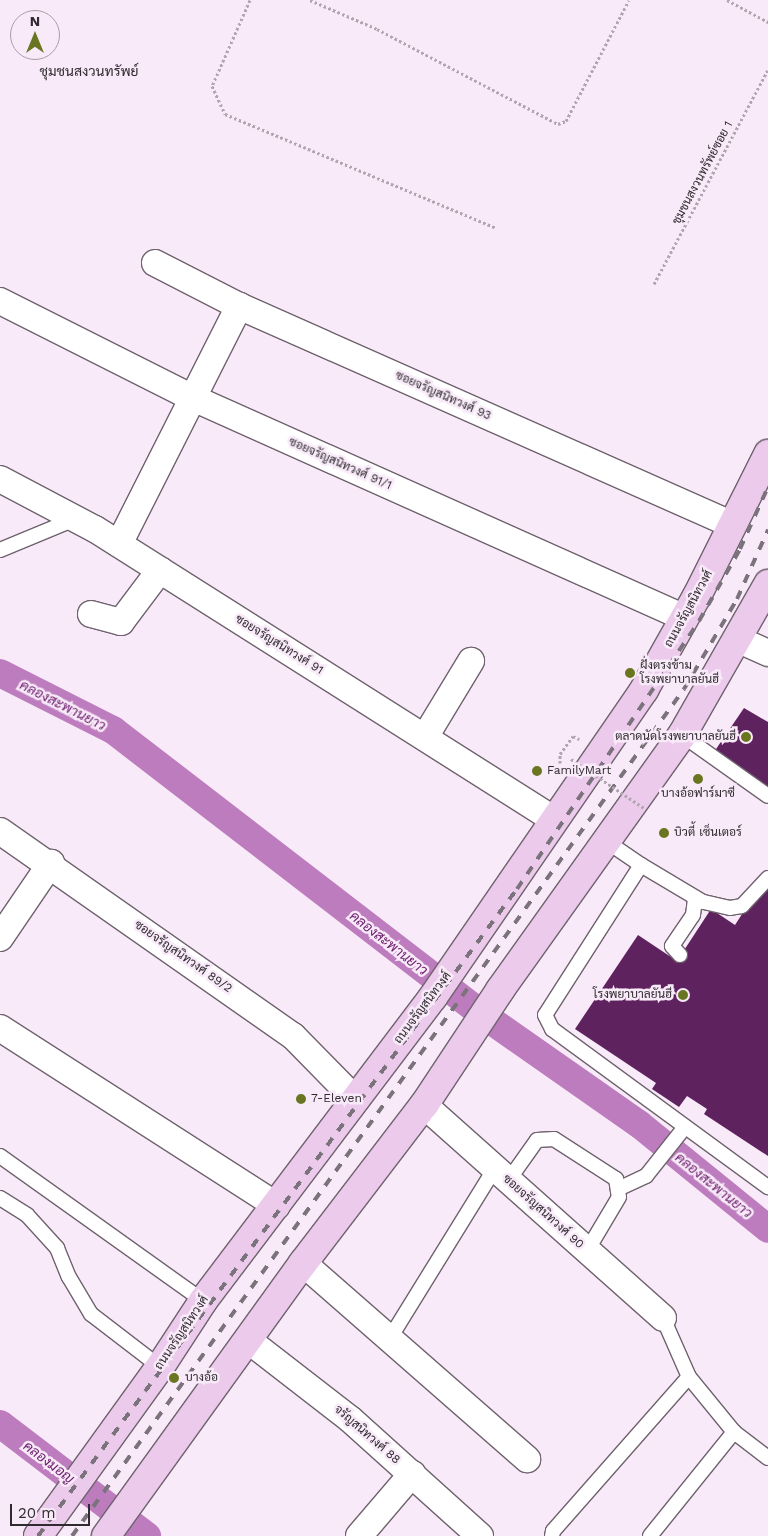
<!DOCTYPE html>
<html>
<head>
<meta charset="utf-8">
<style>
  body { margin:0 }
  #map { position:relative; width:768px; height:1536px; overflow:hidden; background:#f8eaf8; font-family:"Work Sans",Sarabun,sans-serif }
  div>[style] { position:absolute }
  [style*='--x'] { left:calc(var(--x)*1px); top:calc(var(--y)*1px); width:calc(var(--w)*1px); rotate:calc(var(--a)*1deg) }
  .canal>* { height:28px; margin:-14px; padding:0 14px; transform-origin:14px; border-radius:14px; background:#bd7cbd }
  .building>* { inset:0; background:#5e225f }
  .path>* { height:3px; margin-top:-1.5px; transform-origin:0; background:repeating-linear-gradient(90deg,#b0a5b0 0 2.5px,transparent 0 5px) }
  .roads { filter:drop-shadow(1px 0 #6f636e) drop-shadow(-1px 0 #6f636e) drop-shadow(0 1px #6f636e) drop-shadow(0 -1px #6f636e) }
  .lane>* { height:14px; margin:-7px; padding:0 7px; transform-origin:7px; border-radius:7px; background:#fff }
  .street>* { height:26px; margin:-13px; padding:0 13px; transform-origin:13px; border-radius:13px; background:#fff }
  .primary>* { height:28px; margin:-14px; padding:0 14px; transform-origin:14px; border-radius:14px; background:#eccaeb }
  .rail>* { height:4px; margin-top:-2px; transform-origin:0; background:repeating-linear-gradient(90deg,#7b737b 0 9px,transparent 0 18px) }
  .path-bridge>* { height:3px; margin-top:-1.5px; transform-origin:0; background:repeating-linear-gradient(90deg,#b0a5b0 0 2.5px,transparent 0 5px) }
  .dots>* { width:14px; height:14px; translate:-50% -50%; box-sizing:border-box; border:2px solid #f8eaf8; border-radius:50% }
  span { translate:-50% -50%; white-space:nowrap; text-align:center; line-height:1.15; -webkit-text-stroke:5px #f8eaf8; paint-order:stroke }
  .street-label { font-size:12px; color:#302b30 }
  .poi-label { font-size:12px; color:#302b30 }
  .left { translate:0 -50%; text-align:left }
  .right { translate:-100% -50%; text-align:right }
  .neighbourhood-label { font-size:14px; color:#302b30 }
  .water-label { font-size:14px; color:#6c1d6d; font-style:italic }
  .north { position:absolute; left:10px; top:10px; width:50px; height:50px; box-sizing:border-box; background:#f8eaf8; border:1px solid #a89ea8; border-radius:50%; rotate:0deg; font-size:14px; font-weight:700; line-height:20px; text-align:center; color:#302b30 }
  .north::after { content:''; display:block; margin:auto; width:18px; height:22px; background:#697520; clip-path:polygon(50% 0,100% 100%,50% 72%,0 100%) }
  .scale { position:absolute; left:10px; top:1504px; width:80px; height:22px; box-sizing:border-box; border:2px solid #302b30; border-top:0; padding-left:6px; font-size:15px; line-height:18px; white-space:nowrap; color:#302b30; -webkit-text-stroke:4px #f8eaf8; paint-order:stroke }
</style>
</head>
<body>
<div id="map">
  <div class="canal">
    <div style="--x:0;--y:673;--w:127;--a:26.8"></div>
    <div style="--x:113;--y:730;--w:471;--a:37.6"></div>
    <div style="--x:486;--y:1017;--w:187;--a:35"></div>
    <div style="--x:639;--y:1124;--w:166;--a:39.1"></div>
    <div style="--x:0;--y:1424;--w:185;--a:37.3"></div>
  </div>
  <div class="building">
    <div style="clip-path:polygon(744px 708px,768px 722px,768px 789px,714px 752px)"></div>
    <div style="clip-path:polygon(768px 889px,768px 1156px,704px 1114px,707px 1109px,687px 1096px,679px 1107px,652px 1089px,656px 1083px,575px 1029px,638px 935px,677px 961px,711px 909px,735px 925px,744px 911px)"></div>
  </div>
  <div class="path">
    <div style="--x:250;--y:0;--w:94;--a:113.8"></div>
    <div style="--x:212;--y:86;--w:31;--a:65"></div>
    <div style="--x:225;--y:114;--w:294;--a:22.8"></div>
    <div style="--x:310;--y:0;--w:73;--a:23.4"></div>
    <div style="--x:377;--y:29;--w:204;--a:27.7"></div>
    <div style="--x:558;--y:124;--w:9;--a:-21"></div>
    <div style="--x:566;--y:121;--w:136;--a:-62.5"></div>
    <div style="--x:727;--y:0;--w:47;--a:28.2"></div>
    <div style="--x:654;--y:284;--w:242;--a:-62"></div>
    <div style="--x:560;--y:763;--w:9;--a:-90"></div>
    <div style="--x:560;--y:754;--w:22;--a:-54"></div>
    <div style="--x:573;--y:736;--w:7;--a:27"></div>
  </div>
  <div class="roads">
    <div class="lane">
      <div style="--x:0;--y:550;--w:81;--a:-22.5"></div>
      <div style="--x:682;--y:735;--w:105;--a:35.3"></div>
      <div style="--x:606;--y:841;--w:42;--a:34.4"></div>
      <div style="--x:768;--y:878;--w:38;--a:133"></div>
      <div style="--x:742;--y:906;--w:12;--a:171"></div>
      <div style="--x:730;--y:908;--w:28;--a:-167"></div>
      <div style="--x:703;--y:902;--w:72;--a:-149.2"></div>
      <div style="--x:641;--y:865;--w:178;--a:122.6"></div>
      <div style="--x:545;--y:1015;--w:16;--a:63"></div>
      <div style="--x:552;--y:1029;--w:268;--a:36.2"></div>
      <div style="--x:680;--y:955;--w:12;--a:-132"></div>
      <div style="--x:672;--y:946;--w:37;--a:-56"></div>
      <div style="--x:693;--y:915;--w:17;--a:-83"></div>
      <div style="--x:0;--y:1156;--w:249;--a:35.5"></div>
      <div style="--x:508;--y:1181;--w:50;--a:-54.7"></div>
      <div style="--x:537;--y:1140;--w:17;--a:-3"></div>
      <div style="--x:554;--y:1139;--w:74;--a:32.8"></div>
      <div style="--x:616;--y:1179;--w:18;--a:81"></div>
      <div style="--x:619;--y:1197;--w:63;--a:120.7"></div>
      <div style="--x:618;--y:1189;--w:31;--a:-25"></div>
      <div style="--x:646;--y:1176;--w:63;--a:-51.5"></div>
      <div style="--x:0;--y:1198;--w:32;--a:32"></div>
      <div style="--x:27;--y:1215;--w:45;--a:47.7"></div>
      <div style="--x:57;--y:1248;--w:31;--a:68"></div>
      <div style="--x:69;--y:1277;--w:43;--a:59.3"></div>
      <div style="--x:91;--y:1314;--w:87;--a:37.5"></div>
      <div style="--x:663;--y:1318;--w:64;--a:66.2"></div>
      <div style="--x:689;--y:1377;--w:71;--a:50.7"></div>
      <div style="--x:734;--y:1432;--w:43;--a:37.4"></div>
      <div style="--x:390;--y:1338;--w:200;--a:-58.3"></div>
      <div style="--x:552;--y:1536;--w:5;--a:-79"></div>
      <div style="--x:553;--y:1531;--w:205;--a:-48.6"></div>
      <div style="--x:650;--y:1536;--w:134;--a:-51.1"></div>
    </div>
    <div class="street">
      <div style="--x:155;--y:263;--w:94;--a:27.1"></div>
      <div style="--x:239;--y:306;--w:540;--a:23.91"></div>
      <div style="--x:0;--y:301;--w:216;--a:26.7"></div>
      <div style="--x:193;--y:398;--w:539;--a:24.09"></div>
      <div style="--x:0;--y:479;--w:107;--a:27.8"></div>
      <div style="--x:95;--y:529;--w:542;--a:32.34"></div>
      <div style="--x:119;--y:544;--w:267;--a:-63.2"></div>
      <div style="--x:91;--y:614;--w:31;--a:15"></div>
      <div style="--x:121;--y:622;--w:65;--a:-53.1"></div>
      <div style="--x:739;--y:640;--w:32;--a:24"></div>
      <div style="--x:425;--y:737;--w:89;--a:-58.8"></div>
      <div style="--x:0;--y:831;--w:358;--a:35"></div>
      <div style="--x:293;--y:1036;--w:87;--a:45.5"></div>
      <div style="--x:0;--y:938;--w:91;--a:-55.8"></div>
      <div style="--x:0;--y:1028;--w:329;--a:32.7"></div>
      <div style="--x:424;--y:1105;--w:320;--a:41.7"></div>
      <div style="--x:303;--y:1263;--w:298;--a:41.2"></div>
      <div style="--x:248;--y:1340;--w:129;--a:37.8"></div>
      <div style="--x:350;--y:1419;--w:175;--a:42"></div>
      <div style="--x:359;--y:1536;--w:82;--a:-49.5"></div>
    </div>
    <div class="primary">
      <div style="--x:38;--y:1536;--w:208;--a:-54.2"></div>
      <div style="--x:160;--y:1367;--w:79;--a:-56.9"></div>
      <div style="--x:203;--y:1301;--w:381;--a:-52.9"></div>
      <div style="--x:433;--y:997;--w:373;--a:-55.5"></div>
      <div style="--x:644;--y:690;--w:108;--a:-60.6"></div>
      <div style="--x:697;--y:596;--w:159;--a:-63.4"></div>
      <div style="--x:106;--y:1536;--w:337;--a:-54.2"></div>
      <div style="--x:303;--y:1263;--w:199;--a:-52.6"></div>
      <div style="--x:424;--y:1105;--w:138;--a:-56.5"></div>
      <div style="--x:500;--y:990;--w:313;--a:-54.5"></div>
      <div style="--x:682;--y:735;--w:174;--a:-60.3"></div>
    </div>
  </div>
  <div class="rail">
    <div style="--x:38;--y:1536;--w:805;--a:-53.49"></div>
    <div style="--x:517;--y:889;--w:324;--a:-55.8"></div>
    <div style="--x:699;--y:621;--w:83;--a:-60.3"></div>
    <div style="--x:740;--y:549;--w:68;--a:-65.7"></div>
    <div style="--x:72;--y:1536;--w:1045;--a:-54.15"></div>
    <div style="--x:684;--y:689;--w:104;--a:-59.5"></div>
    <div style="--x:737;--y:599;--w:76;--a:-65.8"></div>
  </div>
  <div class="path-bridge">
    <div style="--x:571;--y:759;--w:88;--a:33.9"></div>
  </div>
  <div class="dots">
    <div style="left:630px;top:673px;background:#697520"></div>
    <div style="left:746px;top:737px;background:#697520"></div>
    <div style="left:537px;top:771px;background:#697520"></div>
    <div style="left:698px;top:779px;background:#697520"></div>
    <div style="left:664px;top:833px;background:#697520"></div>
    <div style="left:683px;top:995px;background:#697520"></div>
    <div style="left:301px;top:1099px;background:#697520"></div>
    <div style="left:174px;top:1378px;background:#697520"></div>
  </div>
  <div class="street-label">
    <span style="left:703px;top:173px;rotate:-62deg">ชุมชนสงวนทรัพย์ซอย 1</span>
    <span style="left:443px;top:396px;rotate:24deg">ซอยจรัญสนิทวงศ์ 93</span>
    <span style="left:340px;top:464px;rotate:24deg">ซอยจรัญสนิทวงศ์ 91/1</span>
    <span style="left:689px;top:609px;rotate:-61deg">ถนนจรัญสนิทวงศ์</span>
    <span style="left:279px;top:645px;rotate:32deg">ซอยจรัญสนิทวงศ์ 91</span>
    <span style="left:183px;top:957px;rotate:35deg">ซอยจรัญสนิทวงศ์ 89/2</span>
    <span style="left:423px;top:1008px;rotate:-53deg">ถนนจรัญสนิทวงศ์</span>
    <span style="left:543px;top:1212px;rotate:42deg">ซอยจรัญสนิทวงศ์ 90</span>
    <span style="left:182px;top:1333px;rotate:-56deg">ถนนจรัญสนิทวงศ์</span>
    <span style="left:367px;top:1435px;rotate:41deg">จรัญสนิทวงศ์ 88</span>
  </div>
  <div class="poi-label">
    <span class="left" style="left:640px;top:673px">ฝั่งตรงข้าม<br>โรงพยาบาลยันฮี</span>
    <span class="right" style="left:736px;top:737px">ตลาดนัดโรงพยาบาลยันฮี</span>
    <span class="left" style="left:547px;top:771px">FamilyMart</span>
    <span style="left:698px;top:794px">บางอ้อฟาร์มาซี</span>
    <span class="left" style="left:674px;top:833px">บิวตี้ เซ็นเตอร์</span>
    <span class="right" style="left:672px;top:995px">โรงพยาบาลยันฮี</span>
    <span class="left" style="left:311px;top:1099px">7-Eleven</span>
    <span class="left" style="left:185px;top:1378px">บางอ้อ</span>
  </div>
  <div class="neighbourhood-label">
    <span style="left:89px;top:71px">ชุมชนสงวนทรัพย์</span>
  </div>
  <div class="water-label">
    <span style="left:63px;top:705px;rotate:27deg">คลองสะพานยาว</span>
    <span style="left:389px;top:943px;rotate:38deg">คลองสะพานยาว</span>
    <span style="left:714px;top:1185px;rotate:39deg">คลองสะพานยาว</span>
    <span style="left:49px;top:1462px;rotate:37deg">คลองมอญ</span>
  </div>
  <div class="north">N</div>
  <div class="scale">20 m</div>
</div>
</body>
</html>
